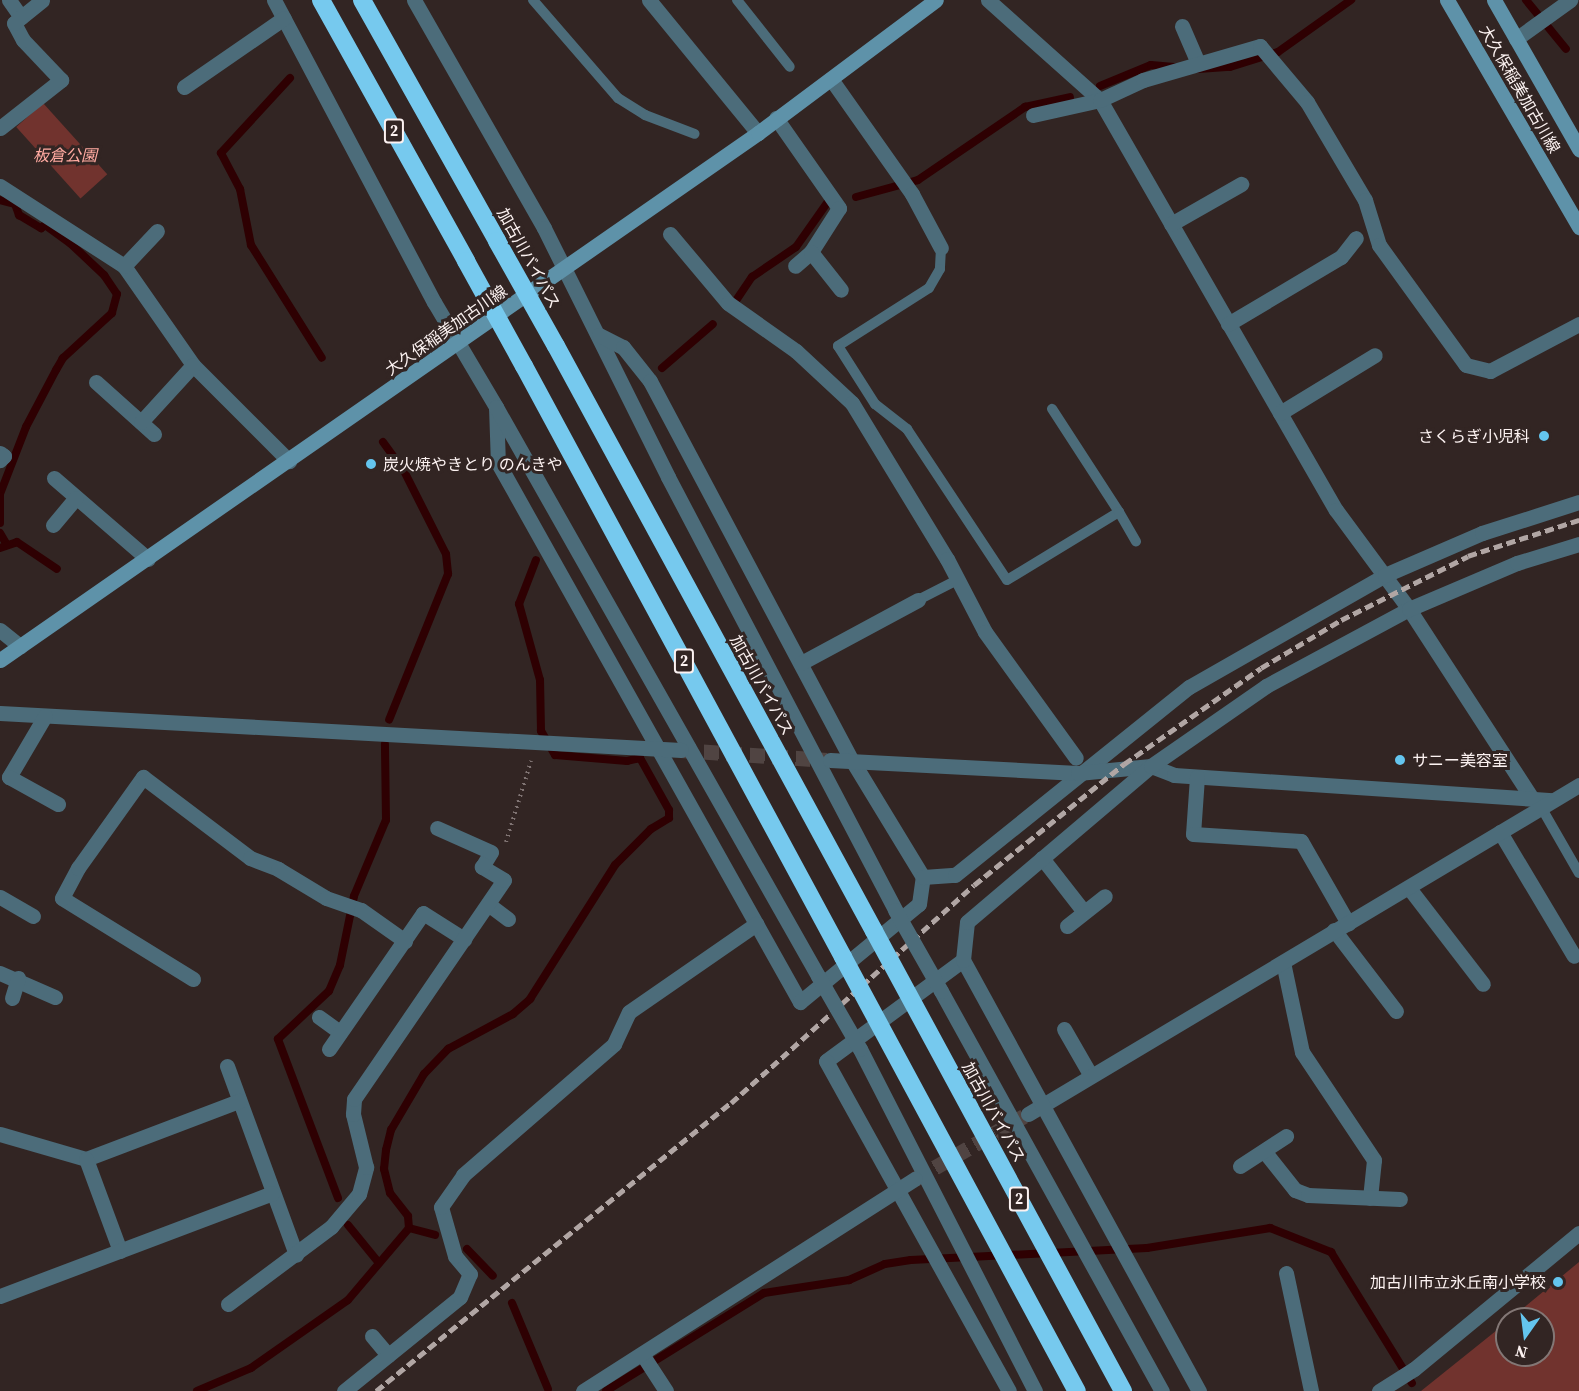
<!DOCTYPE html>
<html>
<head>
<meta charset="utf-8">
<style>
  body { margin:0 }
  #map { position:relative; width:1579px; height:1391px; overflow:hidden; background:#322523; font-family:"Source Serif 4","Noto Sans JP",serif }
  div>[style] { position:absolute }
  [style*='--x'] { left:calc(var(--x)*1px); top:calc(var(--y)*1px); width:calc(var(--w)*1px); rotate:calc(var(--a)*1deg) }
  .green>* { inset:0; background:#71332e; transform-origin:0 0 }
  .stream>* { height:8px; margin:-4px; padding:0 4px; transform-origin:4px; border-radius:4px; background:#2e0002 }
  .street-tunnel>* { height:15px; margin-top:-7.5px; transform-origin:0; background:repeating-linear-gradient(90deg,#504442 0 15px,transparent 0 23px) }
  .path>* { height:4px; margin-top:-2px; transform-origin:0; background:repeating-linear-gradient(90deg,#807473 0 1.5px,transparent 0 6px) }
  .lane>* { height:10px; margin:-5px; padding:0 5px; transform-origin:5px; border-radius:5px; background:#4c6c7a }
  .street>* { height:15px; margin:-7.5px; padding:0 7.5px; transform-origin:7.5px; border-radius:7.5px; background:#4c6c7a }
  .secondary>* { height:15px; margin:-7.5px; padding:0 7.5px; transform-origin:7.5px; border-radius:7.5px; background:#5e92a9 }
  .highway>* { height:18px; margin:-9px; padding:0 9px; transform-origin:9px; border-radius:9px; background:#76c9ee }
  .rail>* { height:4.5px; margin-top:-2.25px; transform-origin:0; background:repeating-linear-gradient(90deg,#b1a6a4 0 9px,transparent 0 13.5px) }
  .street-bridge>* { height:15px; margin:-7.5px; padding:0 7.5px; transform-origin:7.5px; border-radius:7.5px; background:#4c6c7a }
  .highway-bridge>* { height:18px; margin:-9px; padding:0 9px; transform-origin:9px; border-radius:9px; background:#76c9ee }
  .dots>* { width:16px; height:16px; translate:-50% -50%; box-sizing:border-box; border:3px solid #322523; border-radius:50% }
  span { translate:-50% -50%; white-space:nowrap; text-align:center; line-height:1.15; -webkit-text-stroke:6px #322523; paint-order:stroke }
  .shield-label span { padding:2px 4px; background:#322523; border:2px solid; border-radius:4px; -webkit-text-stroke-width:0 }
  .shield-label { font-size:15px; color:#fcf2f1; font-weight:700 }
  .street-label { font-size:16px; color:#fcf2f1 }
  .park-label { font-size:16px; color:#ffaaa1; font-style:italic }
  .poi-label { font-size:16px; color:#fcf2f1 }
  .right { translate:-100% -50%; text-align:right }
  .left { translate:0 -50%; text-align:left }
  .north { position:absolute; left:1495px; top:1307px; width:60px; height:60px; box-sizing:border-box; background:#322523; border:2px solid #837775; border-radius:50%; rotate:194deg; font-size:16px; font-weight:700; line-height:24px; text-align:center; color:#fcf2f1 }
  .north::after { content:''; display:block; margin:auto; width:21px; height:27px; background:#64c5ee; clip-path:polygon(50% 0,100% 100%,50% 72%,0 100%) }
</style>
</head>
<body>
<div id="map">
  <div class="green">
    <div style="left:43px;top:103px;width:96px;height:36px;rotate:48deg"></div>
    <div style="clip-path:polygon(1579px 1262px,1579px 1391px,1421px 1391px,1507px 1322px,1507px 1355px,1543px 1355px,1543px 1319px,1510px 1319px)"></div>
  </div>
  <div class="stream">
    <div style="--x:1526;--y:0;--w:63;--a:50.8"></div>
    <div style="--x:1198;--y:69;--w:32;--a:-4"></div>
    <div style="--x:1230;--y:67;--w:50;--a:-17.4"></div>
    <div style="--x:1278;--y:52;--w:90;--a:-35.5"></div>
    <div style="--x:290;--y:78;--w:102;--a:132.6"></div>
    <div style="--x:221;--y:153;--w:41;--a:62.2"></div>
    <div style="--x:240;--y:189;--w:57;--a:78.9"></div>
    <div style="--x:251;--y:245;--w:133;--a:57.9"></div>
    <div style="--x:1100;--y:86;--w:55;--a:-22.4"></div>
    <div style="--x:1151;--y:65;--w:23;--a:5"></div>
    <div style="--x:856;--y:197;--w:64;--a:-15.3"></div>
    <div style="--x:918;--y:180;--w:130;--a:-34.3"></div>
    <div style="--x:1025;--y:107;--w:46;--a:-12.5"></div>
    <div style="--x:0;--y:200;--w:16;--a:15"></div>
    <div style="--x:15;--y:204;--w:12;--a:70"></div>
    <div style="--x:19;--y:215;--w:26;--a:31"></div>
    <div style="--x:41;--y:228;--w:5;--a:-37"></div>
    <div style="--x:45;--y:225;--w:31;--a:36"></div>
    <div style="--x:70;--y:243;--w:47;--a:43.3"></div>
    <div style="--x:104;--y:275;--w:23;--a:56"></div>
    <div style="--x:117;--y:294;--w:20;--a:105"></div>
    <div style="--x:112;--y:313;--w:67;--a:137.4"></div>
    <div style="--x:63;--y:358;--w:14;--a:120"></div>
    <div style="--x:56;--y:370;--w:64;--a:117.8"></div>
    <div style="--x:26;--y:427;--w:72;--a:111.2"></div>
    <div style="--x:737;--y:299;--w:27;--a:-56"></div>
    <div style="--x:752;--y:277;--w:53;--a:-34.3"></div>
    <div style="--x:796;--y:247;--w:54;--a:-54.8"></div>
    <div style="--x:662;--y:368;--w:67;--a:-40.8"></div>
    <div style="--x:383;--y:442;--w:36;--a:54"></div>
    <div style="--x:404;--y:471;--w:93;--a:63.2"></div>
    <div style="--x:446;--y:554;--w:20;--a:84"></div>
    <div style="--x:448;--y:574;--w:157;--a:112"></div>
    <div style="--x:0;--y:496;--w:27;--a:90"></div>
    <div style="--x:0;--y:533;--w:14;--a:60"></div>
    <div style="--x:0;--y:548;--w:18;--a:-19"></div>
    <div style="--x:17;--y:542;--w:48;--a:34"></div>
    <div style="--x:338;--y:1198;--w:170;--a:-110.7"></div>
    <div style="--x:278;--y:1039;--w:70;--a:-43.3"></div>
    <div style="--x:329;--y:991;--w:28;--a:-67"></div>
    <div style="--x:340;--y:965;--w:70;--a:-78.5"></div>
    <div style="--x:354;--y:896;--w:82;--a:-67.2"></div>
    <div style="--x:386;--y:820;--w:76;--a:-90.8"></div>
    <div style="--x:348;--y:1225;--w:49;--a:50.8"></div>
    <div style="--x:409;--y:1228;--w:27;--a:15"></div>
    <div style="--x:467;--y:1249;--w:37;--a:46"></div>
    <div style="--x:512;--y:1303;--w:93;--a:67.3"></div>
    <div style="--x:197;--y:1391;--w:59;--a:-23.1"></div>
    <div style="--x:251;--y:1368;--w:118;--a:-35"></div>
    <div style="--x:348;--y:1300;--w:94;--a:-49.7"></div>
    <div style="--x:409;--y:1228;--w:12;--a:-95"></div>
    <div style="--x:408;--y:1216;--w:29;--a:-128"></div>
    <div style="--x:390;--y:1193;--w:25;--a:-104"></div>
    <div style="--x:384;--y:1169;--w:19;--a:-84"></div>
    <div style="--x:386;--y:1150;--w:21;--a:-76"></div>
    <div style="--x:391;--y:1130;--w:65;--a:-59.5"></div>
    <div style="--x:424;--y:1074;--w:35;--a:-46"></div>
    <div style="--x:448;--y:1049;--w:74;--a:-28.3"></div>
    <div style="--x:513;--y:1014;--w:23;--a:-41"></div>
    <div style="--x:530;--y:999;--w:159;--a:-57.6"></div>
    <div style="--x:615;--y:865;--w:51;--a:-45"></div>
    <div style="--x:651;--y:829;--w:21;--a:-31"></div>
    <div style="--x:669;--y:818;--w:8;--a:-90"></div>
    <div style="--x:669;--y:810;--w:60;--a:-119.1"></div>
    <div style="--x:640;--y:758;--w:13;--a:167"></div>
    <div style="--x:627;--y:761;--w:72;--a:-175.2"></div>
    <div style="--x:555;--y:755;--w:28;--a:-120"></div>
    <div style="--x:541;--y:731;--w:51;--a:-91.1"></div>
    <div style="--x:540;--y:680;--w:79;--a:-105.4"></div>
    <div style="--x:519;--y:604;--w:47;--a:-68.9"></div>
    <div style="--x:606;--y:1391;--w:186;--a:-31.8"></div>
    <div style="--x:764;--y:1293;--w:86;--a:-8.7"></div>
    <div style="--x:849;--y:1280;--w:39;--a:-24"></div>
    <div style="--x:885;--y:1264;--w:26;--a:-9"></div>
    <div style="--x:911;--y:1260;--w:236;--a:-2.9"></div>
    <div style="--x:1147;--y:1248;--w:125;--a:-9.2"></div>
    <div style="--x:1270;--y:1228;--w:66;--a:21.5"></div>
    <div style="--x:1331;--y:1252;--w:154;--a:58.3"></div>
  </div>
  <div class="street-tunnel">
    <div style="--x:681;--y:750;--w:146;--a:3.9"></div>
    <div style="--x:915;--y:1179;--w:126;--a:-30"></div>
  </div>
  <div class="path">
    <div style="--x:506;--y:842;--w:85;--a:-72.8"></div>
  </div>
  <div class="lane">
    <div style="--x:533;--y:0;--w:130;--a:49.1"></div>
    <div style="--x:618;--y:98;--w:32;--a:32"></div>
    <div style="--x:645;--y:115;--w:53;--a:20.8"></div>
    <div style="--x:737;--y:0;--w:85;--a:51.7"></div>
    <div style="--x:941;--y:248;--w:21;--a:93"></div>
    <div style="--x:940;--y:269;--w:22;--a:120"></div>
    <div style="--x:929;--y:288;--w:108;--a:147.5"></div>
    <div style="--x:838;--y:346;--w:69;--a:57.5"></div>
    <div style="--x:875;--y:404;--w:41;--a:38"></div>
    <div style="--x:907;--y:429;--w:181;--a:56.5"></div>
    <div style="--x:1007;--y:580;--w:131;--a:-31.3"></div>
    <div style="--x:1119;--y:512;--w:123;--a:-123"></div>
    <div style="--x:1119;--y:512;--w:34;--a:60"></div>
    <div style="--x:918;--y:600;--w:44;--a:-27.1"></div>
    <div style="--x:1541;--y:807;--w:76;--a:60.1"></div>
  </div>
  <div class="street">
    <div style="--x:9;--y:0;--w:21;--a:55"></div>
    <div style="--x:274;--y:0;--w:342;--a:62.1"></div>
    <div style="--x:434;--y:302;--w:122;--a:59.4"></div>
    <div style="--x:496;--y:407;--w:56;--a:88"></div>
    <div style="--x:498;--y:463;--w:618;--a:60.74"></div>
    <div style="--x:800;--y:1002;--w:154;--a:-39.5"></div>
    <div style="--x:919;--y:904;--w:27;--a:-82"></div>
    <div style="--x:414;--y:0;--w:262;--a:60.3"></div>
    <div style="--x:544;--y:228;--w:278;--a:63.5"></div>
    <div style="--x:668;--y:477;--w:489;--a:62.3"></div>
    <div style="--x:649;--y:0;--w:172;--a:50.7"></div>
    <div style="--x:988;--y:0;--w:150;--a:41.8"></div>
    <div style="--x:1100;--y:100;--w:473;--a:60.1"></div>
    <div style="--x:1336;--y:510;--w:123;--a:53.6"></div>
    <div style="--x:1409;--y:609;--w:224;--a:57"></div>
    <div style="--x:1182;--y:26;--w:40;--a:66.6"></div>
    <div style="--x:1516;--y:39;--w:67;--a:-35.8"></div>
    <div style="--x:831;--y:79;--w:141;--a:54.8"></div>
    <div style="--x:912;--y:194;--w:61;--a:61.8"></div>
    <div style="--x:184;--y:87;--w:121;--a:-34.6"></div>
    <div style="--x:1033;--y:115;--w:69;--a:-12.6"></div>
    <div style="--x:1100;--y:100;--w:47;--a:-24.9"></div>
    <div style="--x:1143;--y:80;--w:122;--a:-16.2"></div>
    <div style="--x:1260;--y:46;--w:73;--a:50"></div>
    <div style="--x:1307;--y:102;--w:114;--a:59.4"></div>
    <div style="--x:1365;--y:200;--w:47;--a:72.7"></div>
    <div style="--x:1379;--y:245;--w:148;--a:54.1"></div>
    <div style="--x:1466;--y:365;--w:25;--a:14"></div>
    <div style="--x:1490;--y:371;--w:101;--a:-27.8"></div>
    <div style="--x:776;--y:118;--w:110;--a:55"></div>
    <div style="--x:839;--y:208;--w:52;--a:122.5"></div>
    <div style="--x:811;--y:252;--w:21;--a:139"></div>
    <div style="--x:0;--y:128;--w:78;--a:-38.2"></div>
    <div style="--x:61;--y:80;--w:55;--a:-133.5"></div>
    <div style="--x:23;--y:40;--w:19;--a:-118"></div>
    <div style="--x:14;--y:23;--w:36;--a:-39"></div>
    <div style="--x:0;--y:186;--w:148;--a:32.8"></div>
    <div style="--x:124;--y:266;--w:121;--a:55.1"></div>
    <div style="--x:193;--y:365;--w:136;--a:45"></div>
    <div style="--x:1171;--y:224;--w:81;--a:-29.7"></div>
    <div style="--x:670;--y:234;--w:90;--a:50"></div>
    <div style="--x:728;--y:303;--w:83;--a:35.2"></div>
    <div style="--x:796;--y:351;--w:76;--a:42.9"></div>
    <div style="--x:852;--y:403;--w:183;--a:58.7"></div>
    <div style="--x:947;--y:559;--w:82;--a:62.5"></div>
    <div style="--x:985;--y:632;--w:155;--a:54.2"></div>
    <div style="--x:811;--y:252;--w:48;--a:51.7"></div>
    <div style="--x:124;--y:266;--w:48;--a:-46.7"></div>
    <div style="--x:1228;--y:324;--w:131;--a:-30.7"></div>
    <div style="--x:1341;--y:257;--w:24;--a:-52"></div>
    <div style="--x:599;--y:335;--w:27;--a:27"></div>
    <div style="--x:623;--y:347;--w:43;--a:51.5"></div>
    <div style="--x:650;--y:381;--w:432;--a:62"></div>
    <div style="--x:853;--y:762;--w:135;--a:58.7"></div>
    <div style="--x:923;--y:877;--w:32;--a:-4"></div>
    <div style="--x:955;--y:875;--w:300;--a:-38.8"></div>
    <div style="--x:1189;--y:687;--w:226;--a:-29.7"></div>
    <div style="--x:1385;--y:575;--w:106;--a:-23.4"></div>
    <div style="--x:1482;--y:533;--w:102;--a:-17.7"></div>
    <div style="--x:96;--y:382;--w:78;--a:41.9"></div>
    <div style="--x:496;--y:407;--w:654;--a:60.49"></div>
    <div style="--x:1280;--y:413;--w:111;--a:-31.4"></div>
    <div style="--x:141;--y:422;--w:77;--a:-47.6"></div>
    <div style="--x:0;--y:453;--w:5;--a:37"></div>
    <div style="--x:4;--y:456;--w:6;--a:135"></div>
    <div style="--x:54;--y:478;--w:124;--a:40.8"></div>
    <div style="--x:53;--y:525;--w:35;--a:-50"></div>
    <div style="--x:0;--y:630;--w:26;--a:39"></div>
    <div style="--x:801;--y:663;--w:133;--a:-28.3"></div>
    <div style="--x:0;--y:713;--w:682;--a:3.11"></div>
    <div style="--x:45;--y:716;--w:71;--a:120.5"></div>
    <div style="--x:9;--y:777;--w:56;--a:28.9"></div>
    <div style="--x:830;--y:760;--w:248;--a:3"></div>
    <div style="--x:1078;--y:773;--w:73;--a:-5.5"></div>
    <div style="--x:1151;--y:766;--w:25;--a:21"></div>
    <div style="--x:1174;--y:775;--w:379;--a:3.8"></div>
    <div style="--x:1197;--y:777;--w:57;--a:94"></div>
    <div style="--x:1193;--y:834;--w:108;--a:3.7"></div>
    <div style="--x:1301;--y:841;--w:95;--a:60.2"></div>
    <div style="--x:1500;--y:832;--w:144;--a:59.2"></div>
    <div style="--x:1042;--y:858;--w:68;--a:52.1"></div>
    <div style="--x:1409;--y:888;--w:121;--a:52.4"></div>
    <div style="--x:0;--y:897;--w:38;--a:30"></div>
    <div style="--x:488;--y:904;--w:25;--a:37"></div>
    <div style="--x:1067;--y:926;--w:48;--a:-38.3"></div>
    <div style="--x:1334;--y:930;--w:102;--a:52.6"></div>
    <div style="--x:963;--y:960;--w:170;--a:143.6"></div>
    <div style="--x:826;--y:1061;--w:377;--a:61"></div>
    <div style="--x:1283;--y:962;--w:92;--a:78.1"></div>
    <div style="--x:1302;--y:1052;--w:130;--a:56.3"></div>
    <div style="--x:1374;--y:1160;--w:38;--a:96"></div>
    <div style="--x:0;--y:973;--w:60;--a:23.6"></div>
    <div style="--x:193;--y:979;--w:154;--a:-148.3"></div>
    <div style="--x:62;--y:898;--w:34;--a:-62"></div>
    <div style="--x:78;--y:868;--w:112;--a:-54.5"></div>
    <div style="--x:143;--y:777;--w:134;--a:37.1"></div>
    <div style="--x:250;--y:858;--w:30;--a:21"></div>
    <div style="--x:278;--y:869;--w:56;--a:31.1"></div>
    <div style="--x:326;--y:898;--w:37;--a:19"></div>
    <div style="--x:361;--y:910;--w:54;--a:35.2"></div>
    <div style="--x:941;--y:991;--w:457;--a:61.1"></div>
    <div style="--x:12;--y:998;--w:21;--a:-73"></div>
    <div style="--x:319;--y:1017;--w:26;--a:36"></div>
    <div style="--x:1064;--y:1029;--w:54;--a:60.1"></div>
    <div style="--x:329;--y:1049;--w:165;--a:-55.3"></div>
    <div style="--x:423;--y:913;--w:49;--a:32.4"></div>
    <div style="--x:860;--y:1049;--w:384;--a:62.9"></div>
    <div style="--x:227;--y:1066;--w:201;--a:69.9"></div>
    <div style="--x:1028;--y:1114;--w:642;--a:-30.84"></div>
    <div style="--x:0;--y:1134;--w:90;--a:16.2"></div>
    <div style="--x:86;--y:1159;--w:164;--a:-20.8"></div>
    <div style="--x:1264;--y:1151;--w:50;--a:51.5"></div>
    <div style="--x:1295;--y:1190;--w:14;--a:21"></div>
    <div style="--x:1308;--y:1195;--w:92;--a:2.5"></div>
    <div style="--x:86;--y:1159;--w:98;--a:69.7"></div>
    <div style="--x:1240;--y:1166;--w:55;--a:-33.1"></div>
    <div style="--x:1286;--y:1273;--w:121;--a:78"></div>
    <div style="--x:0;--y:1296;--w:291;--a:-20.7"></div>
    <div style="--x:228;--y:1304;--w:129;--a:-36.8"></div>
    <div style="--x:331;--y:1227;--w:43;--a:-49.7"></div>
    <div style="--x:359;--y:1194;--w:28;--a:-75"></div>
    <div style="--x:366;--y:1167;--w:55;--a:-103.8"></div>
    <div style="--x:353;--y:1114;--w:15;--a:-86"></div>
    <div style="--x:354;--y:1099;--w:265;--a:-55.6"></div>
    <div style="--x:504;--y:880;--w:26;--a:-149"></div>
    <div style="--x:482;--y:867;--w:17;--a:-59"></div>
    <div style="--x:491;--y:852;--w:59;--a:-156"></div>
    <div style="--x:372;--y:1336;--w:25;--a:50"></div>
    <div style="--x:642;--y:1354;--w:44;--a:57"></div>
    <div style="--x:344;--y:1391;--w:149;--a:-39"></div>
    <div style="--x:460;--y:1297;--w:25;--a:-67"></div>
    <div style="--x:470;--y:1274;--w:23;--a:-130"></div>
    <div style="--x:455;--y:1256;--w:51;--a:-105.9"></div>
    <div style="--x:441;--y:1207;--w:39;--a:-55"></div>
    <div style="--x:463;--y:1175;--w:200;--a:-40.9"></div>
    <div style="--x:614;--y:1044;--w:35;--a:-65"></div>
    <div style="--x:629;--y:1012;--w:155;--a:-34.7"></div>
    <div style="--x:583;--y:1391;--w:394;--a:-32.6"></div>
    <div style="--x:1199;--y:1391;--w:491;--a:-118.7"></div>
    <div style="--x:963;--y:960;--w:38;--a:-84"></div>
    <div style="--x:967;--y:922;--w:241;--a:-40.3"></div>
    <div style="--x:1151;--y:766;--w:140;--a:-34.8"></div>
    <div style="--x:1266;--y:686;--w:162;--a:-28.3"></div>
    <div style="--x:1409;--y:609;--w:117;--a:-23.1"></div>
    <div style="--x:1517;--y:563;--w:65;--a:-17"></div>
    <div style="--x:1379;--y:1391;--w:41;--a:-32.2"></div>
    <div style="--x:1414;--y:1369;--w:214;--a:-39.5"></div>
  </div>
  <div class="secondary">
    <div style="--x:1447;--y:0;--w:263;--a:59.8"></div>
    <div style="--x:1494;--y:0;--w:172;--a:60.3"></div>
    <div style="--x:0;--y:660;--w:923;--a:-34.81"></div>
    <div style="--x:758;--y:133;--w:222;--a:-36.8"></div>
  </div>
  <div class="highway">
    <div style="--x:321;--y:0;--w:299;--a:60.9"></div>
    <div style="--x:362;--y:0;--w:276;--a:60.7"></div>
    <div style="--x:556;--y:346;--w:666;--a:61.47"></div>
    <div style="--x:524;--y:366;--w:672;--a:61.64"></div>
  </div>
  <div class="rail">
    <div style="--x:376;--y:1391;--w:457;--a:-39.1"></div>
    <div style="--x:731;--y:1103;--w:326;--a:-41.9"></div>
    <div style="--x:974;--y:885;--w:193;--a:-38.9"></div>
    <div style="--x:1124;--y:764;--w:167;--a:-35"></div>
    <div style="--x:1261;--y:668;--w:93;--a:-31"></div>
    <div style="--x:1341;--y:620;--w:142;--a:-26.7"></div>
    <div style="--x:1468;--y:556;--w:117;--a:-18"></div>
  </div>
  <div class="street-bridge">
    <div style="--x:895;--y:910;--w:93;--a:60.4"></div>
    <div style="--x:818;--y:976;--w:84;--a:60.1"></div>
  </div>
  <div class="highway-bridge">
    <div style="--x:497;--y:241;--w:120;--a:60.7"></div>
    <div style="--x:466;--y:261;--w:120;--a:61.1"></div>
    <div style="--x:874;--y:931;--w:523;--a:61.57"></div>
    <div style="--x:843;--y:957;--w:493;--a:61.7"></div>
  </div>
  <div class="dots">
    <div style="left:1544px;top:436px;background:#64c5ee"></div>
    <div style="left:371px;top:464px;background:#64c5ee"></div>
    <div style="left:1400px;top:760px;background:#64c5ee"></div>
    <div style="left:1558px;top:1282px;background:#64c5ee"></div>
  </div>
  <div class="shield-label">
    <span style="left:394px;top:131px">2</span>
    <span style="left:684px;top:661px">2</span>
    <span style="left:1019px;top:1199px">2</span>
  </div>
  <div class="street-label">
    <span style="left:1520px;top:89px;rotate:60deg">大久保稲美加古川線</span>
    <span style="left:529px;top:258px;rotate:61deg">加古川バイパス</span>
    <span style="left:446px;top:330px;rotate:-35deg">大久保稲美加古川線</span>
    <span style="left:762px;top:685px;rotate:61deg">加古川バイパス</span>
    <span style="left:994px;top:1112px;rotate:61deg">加古川バイパス</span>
  </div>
  <div class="park-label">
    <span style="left:65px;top:155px">板倉公園</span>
  </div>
  <div class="poi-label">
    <span class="right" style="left:1530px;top:436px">さくらぎ小児科</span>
    <span class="left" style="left:383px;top:464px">炭火焼やきとり のんきや</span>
    <span class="left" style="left:1412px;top:760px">サニー美容室</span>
    <span class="right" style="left:1546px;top:1282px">加古川市立氷丘南小学校</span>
  </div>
  <div class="north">N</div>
</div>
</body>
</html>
